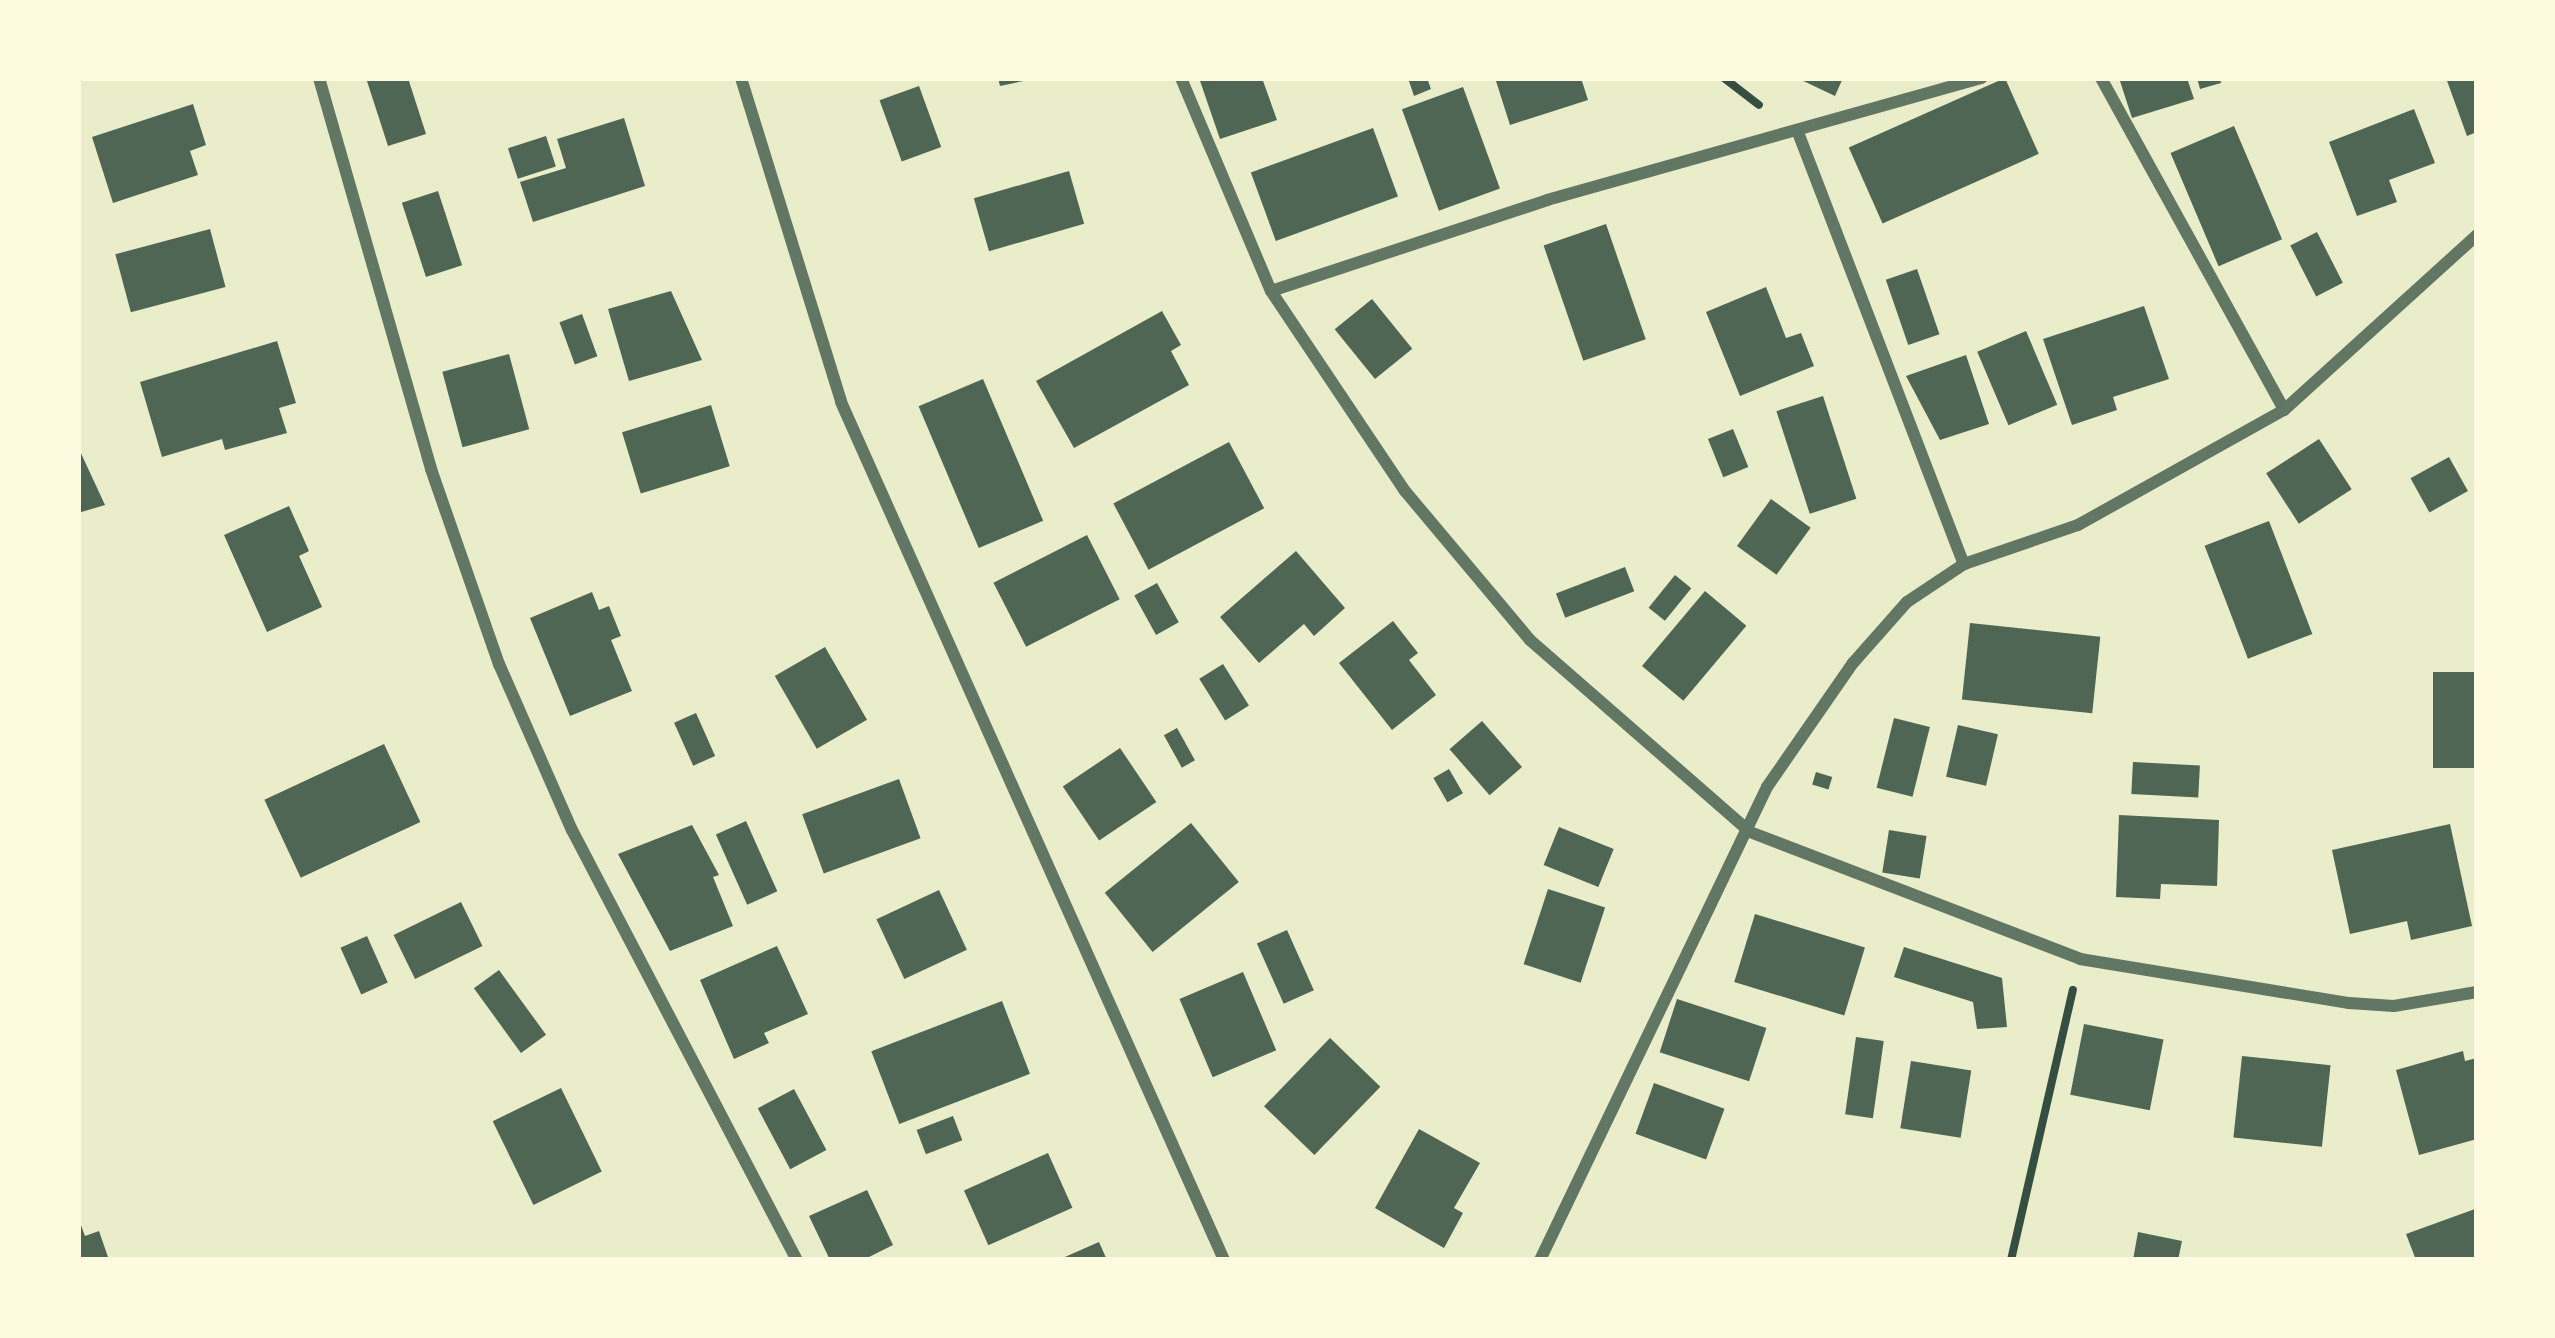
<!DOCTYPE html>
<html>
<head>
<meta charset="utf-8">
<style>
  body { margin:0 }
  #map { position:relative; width:2555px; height:1338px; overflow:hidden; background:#e9edc9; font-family:"Public Sans",sans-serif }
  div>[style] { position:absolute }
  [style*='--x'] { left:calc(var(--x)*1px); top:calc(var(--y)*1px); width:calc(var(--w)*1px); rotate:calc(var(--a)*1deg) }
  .building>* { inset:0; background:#4f6655; transform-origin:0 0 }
  .path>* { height:8px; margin:-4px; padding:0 4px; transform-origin:4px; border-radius:4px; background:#344e41 }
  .minor>* { height:12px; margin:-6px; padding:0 6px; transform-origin:6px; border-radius:6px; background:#617663 }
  span { translate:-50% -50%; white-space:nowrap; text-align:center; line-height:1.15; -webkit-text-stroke:9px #fefae0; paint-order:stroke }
  .frame { position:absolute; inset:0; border:81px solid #fefae0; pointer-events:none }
</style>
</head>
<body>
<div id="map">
  <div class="building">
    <div style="clip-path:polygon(366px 78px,408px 78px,426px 134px,388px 146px)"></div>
    <div style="clip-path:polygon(998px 78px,1028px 78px,1028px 80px,1000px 86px)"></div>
    <div style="clip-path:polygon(1199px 78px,1262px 78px,1277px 120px,1220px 139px)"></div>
    <div style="clip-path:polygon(1408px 78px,1427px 78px,1431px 89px,1414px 96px)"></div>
    <div style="clip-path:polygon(1581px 78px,1588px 100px,1510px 125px,1496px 81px)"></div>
    <div style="clip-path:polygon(1797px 78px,1843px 78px,1835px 96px)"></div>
    <div style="left:2005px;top:78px;width:83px;height:171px;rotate:66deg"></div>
    <div style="clip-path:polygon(2119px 78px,2187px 78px,2194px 99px,2132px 118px)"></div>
    <div style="clip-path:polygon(2197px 78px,2220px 78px,2221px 83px,2200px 89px)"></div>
    <div style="clip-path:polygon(2446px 78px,2477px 78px,2477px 132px,2467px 136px)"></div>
    <div style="left:919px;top:86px;width:65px;height:42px;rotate:70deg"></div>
    <div style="left:1463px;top:87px;width:108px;height:65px;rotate:70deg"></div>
    <div style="clip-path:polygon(193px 104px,206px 145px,190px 151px,198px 175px,113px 203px,92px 137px)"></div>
    <div style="clip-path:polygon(2414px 109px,2435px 163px,2389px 180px,2397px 202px,2357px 216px,2329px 142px)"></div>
    <div style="clip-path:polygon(624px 118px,645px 186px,533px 222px,520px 182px,566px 168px,557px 139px)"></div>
    <div style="left:2234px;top:126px;width:123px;height:69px;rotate:67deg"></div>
    <div style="left:1373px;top:128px;width:73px;height:130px;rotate:70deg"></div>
    <div style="left:546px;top:136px;width:32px;height:40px;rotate:72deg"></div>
    <div style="left:1069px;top:171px;width:55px;height:99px;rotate:74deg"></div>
    <div style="left:438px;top:191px;width:78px;height:38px;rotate:72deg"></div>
    <div style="left:1606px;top:224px;width:122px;height:66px;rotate:71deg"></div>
    <div style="left:210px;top:229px;width:60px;height:98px;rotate:75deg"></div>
    <div style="left:2317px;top:232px;width:57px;height:30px;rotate:63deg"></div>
    <div style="left:1917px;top:269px;width:69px;height:33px;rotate:71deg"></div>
    <div style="clip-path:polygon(1766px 287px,1786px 338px,1801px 333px,1814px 366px,1740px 396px,1706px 312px)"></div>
    <div style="clip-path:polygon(671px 291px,702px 360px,629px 381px,608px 309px)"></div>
    <div style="left:1372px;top:299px;width:64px;height:48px;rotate:51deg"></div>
    <div style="clip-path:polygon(2144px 306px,2169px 379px,2113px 397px,2117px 410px,2072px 425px,2043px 339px)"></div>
    <div style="clip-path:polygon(1162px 311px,1181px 345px,1171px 351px,1189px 385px,1074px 448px,1036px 381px)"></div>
    <div style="left:582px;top:314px;width:45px;height:24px;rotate:70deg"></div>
    <div style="left:2026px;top:331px;width:80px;height:53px;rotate:67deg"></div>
    <div style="clip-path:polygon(277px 341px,296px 403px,279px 408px,287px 433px,225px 450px,222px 439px,162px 457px,140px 382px)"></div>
    <div style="left:509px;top:354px;width:78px;height:69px;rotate:75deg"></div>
    <div style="clip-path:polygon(1966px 355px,1989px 424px,1940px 440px,1906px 376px)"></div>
    <div style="left:983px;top:379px;width:154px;height:70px;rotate:67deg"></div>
    <div style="left:1823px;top:396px;width:108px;height:49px;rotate:72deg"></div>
    <div style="left:711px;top:405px;width:64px;height:93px;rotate:73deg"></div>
    <div style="left:1733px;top:429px;width:41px;height:27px;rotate:68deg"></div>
    <div style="left:2319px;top:439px;width:60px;height:63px;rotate:57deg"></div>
    <div style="left:1229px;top:442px;width:75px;height:131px;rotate:62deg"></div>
    <div style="clip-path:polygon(79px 449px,105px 505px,78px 513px,78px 449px)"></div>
    <div style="left:2449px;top:457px;width:39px;height:44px;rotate:61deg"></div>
    <div style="left:1771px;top:499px;width:49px;height:58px;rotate:36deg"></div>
    <div style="clip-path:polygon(289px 506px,309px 551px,299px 556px,322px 607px,267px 632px,224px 535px)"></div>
    <div style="left:2269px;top:521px;width:121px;height:69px;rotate:69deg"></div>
    <div style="left:1087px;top:535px;width:72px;height:105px;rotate:63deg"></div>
    <div style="clip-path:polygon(1296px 551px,1345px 608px,1314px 636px,1304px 624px,1259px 663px,1220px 617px)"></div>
    <div style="left:1625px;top:567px;width:26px;height:74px;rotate:69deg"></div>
    <div style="left:1675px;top:575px;width:21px;height:42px;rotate:39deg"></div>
    <div style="left:1157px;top:583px;width:45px;height:26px;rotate:61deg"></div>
    <div style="left:1705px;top:591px;width:54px;height:98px;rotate:40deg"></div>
    <div style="clip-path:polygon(592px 592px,599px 610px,609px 606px,621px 636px,611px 640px,632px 691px,570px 716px,530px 618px)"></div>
    <div style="clip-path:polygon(1393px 621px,1418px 653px,1409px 660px,1436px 695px,1392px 730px,1339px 663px)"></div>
    <div style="left:1970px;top:623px;width:131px;height:77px;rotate:6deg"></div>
    <div style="left:825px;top:647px;width:84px;height:58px;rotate:60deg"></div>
    <div style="left:1223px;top:664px;width:49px;height:28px;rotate:58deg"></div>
    <div style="left:2433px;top:672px;width:44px;height:96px"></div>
    <div style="left:696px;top:713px;width:47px;height:24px;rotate:66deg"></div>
    <div style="left:1894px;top:718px;width:37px;height:72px;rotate:14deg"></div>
    <div style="left:1482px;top:721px;width:61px;height:43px;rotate:49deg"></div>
    <div style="left:1958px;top:725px;width:41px;height:53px;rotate:13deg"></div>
    <div style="left:1177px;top:728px;width:37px;height:15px;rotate:61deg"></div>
    <div style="left:384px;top:744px;width:86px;height:132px;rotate:65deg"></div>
    <div style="left:1120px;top:748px;width:65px;height:69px;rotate:56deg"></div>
    <div style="left:2133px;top:762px;width:67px;height:32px;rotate:3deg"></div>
    <div style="left:1449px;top:769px;width:28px;height:18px;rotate:60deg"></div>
    <div style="left:1816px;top:772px;width:17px;height:13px;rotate:17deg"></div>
    <div style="left:899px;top:779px;width:63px;height:103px;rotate:70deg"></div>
    <div style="clip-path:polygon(2119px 815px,2219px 820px,2217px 886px,2161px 884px,2160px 899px,2116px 897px)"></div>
    <div style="left:746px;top:821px;width:77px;height:33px;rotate:66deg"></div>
    <div style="left:1191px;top:823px;width:76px;height:111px;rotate:51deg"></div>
    <div style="clip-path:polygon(2450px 824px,2472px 926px,2411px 940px,2407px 921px,2350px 934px,2332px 850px)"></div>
    <div style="clip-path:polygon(692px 825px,719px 875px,713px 877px,733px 926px,670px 951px,618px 854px)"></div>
    <div style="left:1559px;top:827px;width:59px;height:41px;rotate:22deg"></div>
    <div style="left:1889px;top:830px;width:38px;height:43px;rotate:9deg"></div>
    <div style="left:1548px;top:889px;width:60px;height:79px;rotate:18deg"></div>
    <div style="left:939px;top:890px;width:66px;height:69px;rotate:65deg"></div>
    <div style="left:461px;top:902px;width:49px;height:75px;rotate:64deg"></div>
    <div style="left:1755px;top:914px;width:115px;height:71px;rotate:17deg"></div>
    <div style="left:1287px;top:930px;width:66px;height:33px;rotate:66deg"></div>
    <div style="left:367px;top:936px;width:51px;height:29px;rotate:66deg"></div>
    <div style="clip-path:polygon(777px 946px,808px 1014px,764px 1033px,769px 1043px,734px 1059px,700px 980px)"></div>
    <div style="clip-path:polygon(1904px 947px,2002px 978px,2007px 1027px,1977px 1029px,1973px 1002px,1894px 977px)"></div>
    <div style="left:499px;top:970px;width:80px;height:31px;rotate:54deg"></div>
    <div style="left:1243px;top:972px;width:85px;height:69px;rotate:67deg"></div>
    <div style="left:1677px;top:999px;width:94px;height:56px;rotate:18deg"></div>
    <div style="left:1002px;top:1001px;width:78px;height:140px;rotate:69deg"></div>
    <div style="left:2084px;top:1024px;width:81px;height:72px;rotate:11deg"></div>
    <div style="left:1856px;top:1037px;width:28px;height:78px;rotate:8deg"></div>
    <div style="left:1330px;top:1038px;width:70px;height:95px;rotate:44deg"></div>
    <div style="clip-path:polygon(2463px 1051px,2465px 1061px,2477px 1058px,2477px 1139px,2419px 1155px,2396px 1070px)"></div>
    <div style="left:2242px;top:1056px;width:89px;height:82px;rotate:6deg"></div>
    <div style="left:1911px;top:1061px;width:61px;height:68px;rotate:9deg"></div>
    <div style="left:1654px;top:1083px;width:75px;height:54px;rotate:20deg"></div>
    <div style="left:561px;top:1088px;width:93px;height:76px;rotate:64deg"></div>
    <div style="left:794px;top:1089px;width:69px;height:41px;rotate:62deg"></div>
    <div style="left:953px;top:1116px;width:26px;height:39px;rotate:69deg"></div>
    <div style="clip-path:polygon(1419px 1129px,1480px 1163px,1454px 1208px,1463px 1213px,1444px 1248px,1375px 1208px)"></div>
    <div style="left:1048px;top:1153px;width:60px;height:92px;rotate:66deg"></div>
    <div style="clip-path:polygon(867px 1190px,893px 1245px,863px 1260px,830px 1260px,809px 1216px)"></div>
    <div style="clip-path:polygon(2475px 1209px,2477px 1260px,2416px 1260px,2406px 1234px)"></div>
    <div style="clip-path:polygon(78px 1217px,85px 1236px,99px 1231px,109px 1260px,78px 1260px)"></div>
    <div style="clip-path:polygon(2138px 1232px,2182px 1241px,2178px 1260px,2133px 1260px)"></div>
    <div style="clip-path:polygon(1099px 1242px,1107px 1260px,1058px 1260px)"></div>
  </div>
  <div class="path">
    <div style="--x:1724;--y:78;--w:44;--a:37.6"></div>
    <div style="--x:2011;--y:1260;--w:277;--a:-77.1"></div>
  </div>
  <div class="minor">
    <div style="--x:319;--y:78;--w:407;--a:74"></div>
    <div style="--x:431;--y:469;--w:207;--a:70.8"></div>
    <div style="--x:499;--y:664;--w:181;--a:66.3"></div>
    <div style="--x:572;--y:830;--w:485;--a:62.4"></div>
    <div style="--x:741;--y:78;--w:339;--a:72.8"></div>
    <div style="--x:841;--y:402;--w:940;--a:65.94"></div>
    <div style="--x:1181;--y:78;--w:231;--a:67.1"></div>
    <div style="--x:1271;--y:291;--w:241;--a:56.2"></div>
    <div style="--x:1405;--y:491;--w:194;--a:50"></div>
    <div style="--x:1530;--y:640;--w:292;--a:41.1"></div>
    <div style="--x:1750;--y:832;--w:354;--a:21"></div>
    <div style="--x:2080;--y:959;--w:273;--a:9.3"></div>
    <div style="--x:2349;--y:1003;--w:45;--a:3.8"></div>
    <div style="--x:2394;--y:1006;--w:84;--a:-9.6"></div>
    <div style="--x:2101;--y:78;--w:379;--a:61.1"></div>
    <div style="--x:1799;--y:135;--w:460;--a:69"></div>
    <div style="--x:1271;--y:291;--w:291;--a:-18.2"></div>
    <div style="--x:1547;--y:200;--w:452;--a:-15.7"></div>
    <div style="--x:1540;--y:1260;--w:525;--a:-64.36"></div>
    <div style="--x:1767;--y:787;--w:151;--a:-55.3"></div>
    <div style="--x:1853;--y:663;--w:81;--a:-48.5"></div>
    <div style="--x:1907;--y:602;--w:69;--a:-33.7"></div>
    <div style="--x:1964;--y:564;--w:120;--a:-18.9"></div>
    <div style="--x:2078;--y:525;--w:236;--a:-29.2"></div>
    <div style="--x:2284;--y:410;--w:261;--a:-42.2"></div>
  </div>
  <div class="frame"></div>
</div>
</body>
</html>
